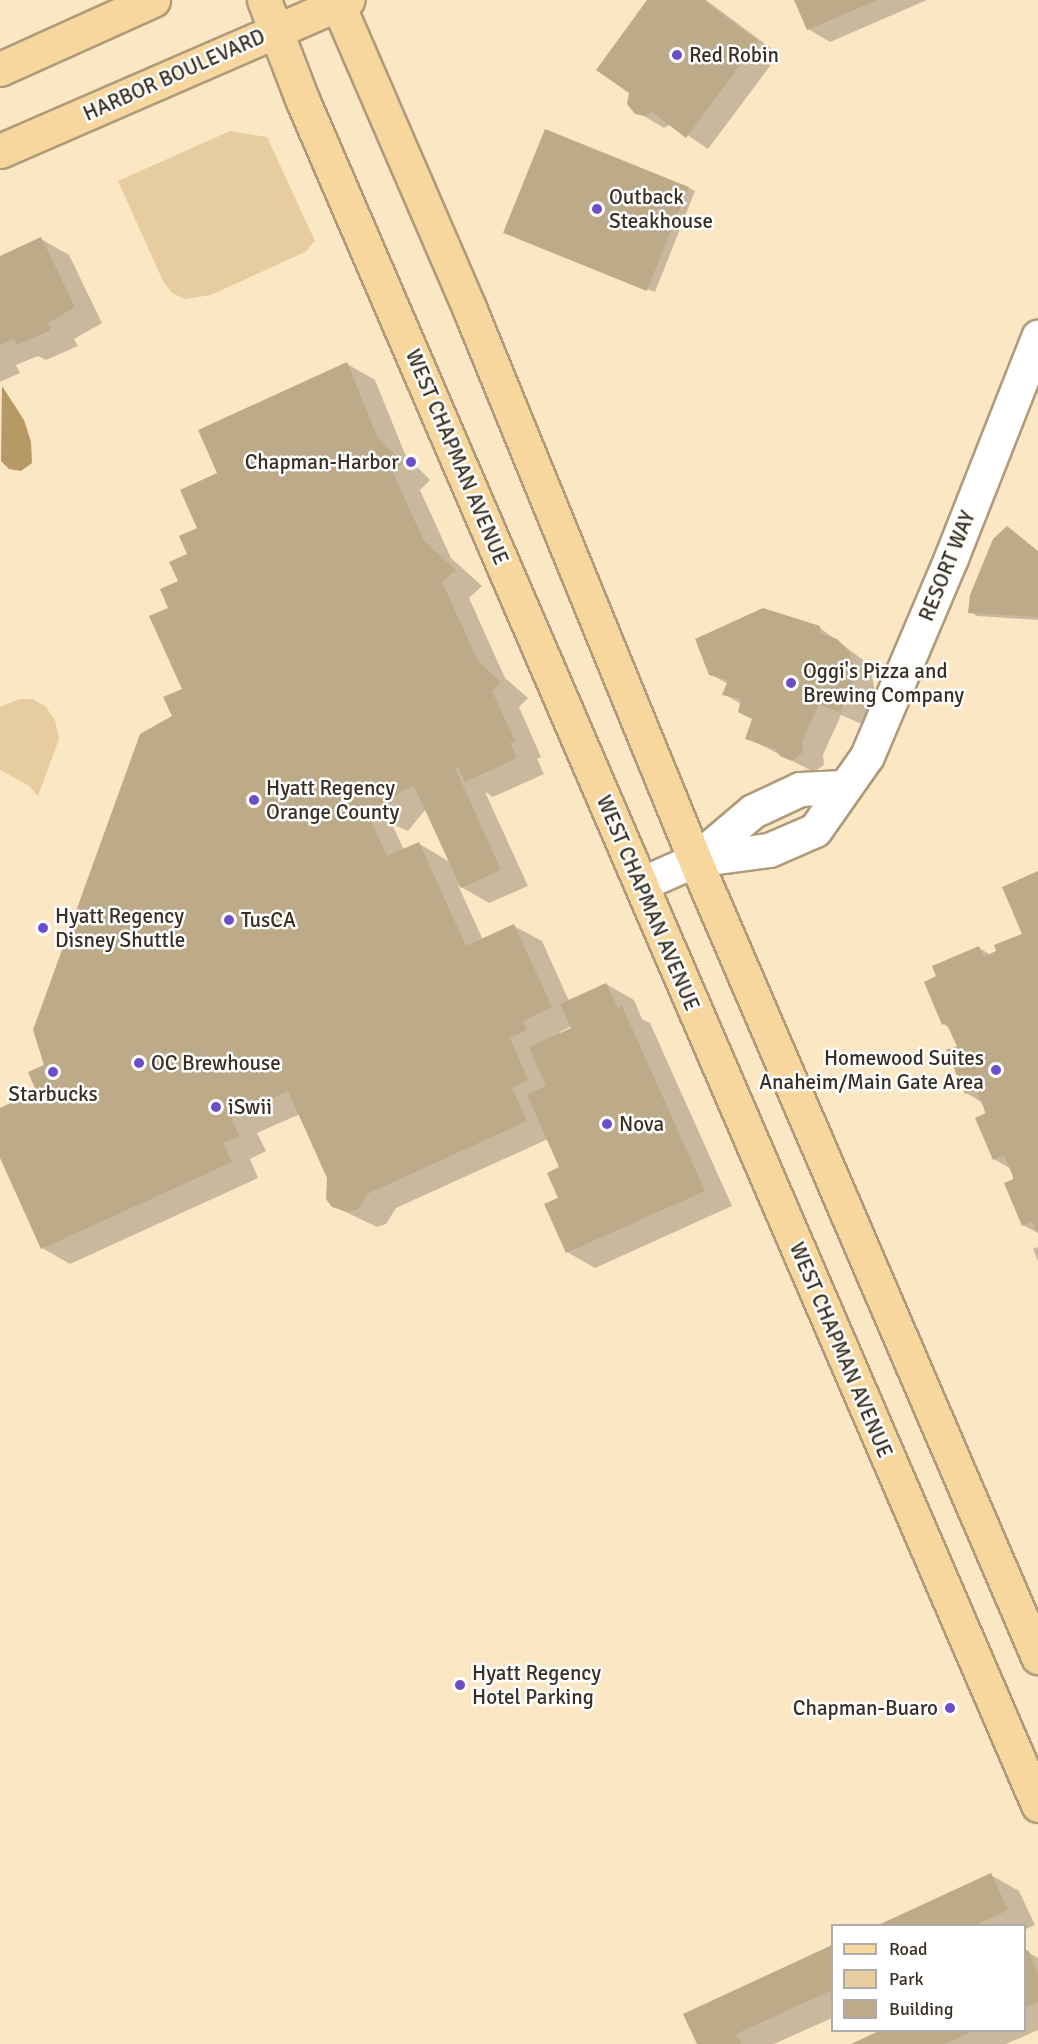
<!DOCTYPE html>
<html>
<head>
<meta charset="utf-8">
<style>
  body { margin:0 }
  #map { position:relative; width:1038px; height:2044px; overflow:hidden; background:#fce7c5; font-family:Signika,sans-serif }
  div>[style] { position:absolute }
  [style*='--x'] { left:calc(var(--x)*1px); top:calc(var(--y)*1px); width:calc(var(--w)*1px); rotate:calc(var(--a)*1deg) }
  .green>* { inset:0; background:#e7cca0 }
  .water>* { inset:0; background:#b79965 }
  .shadow>* { inset:0; background:#0003 }
  .building>* { inset:0; background:#bdaa89; transform-origin:0 0 }
  .roads { filter:drop-shadow(2px 0 #ae9b7a) drop-shadow(-2px 0 #ae9b7a) drop-shadow(0 2px #ae9b7a) drop-shadow(0 -2px #ae9b7a) }
  .minor>* { height:33px; margin:-16.5px; padding:0 16.5px; transform-origin:16.5px; border-radius:16.5px; background:#fff }
  .primary>* { height:33px; margin:-16.5px; padding:0 16.5px; transform-origin:16.5px; border-radius:16.5px; background:#f7d79d }
  .dots>* { width:16px; height:16px; translate:-50% -50%; box-sizing:border-box; border:3px solid #fff; border-radius:50% }
  span { translate:-50% -50%; white-space:nowrap; text-align:center; line-height:1.15; -webkit-text-stroke:5px #fff; paint-order:stroke }
  .poi-label { font-size:21px; color:#383023 }
  .left { translate:0 -50%; text-align:left }
  .right { translate:-100% -50%; text-align:right }
  .street-label { font-size:21px; color:#383023 }
  .legend { position:absolute; left:831px; top:1924px; width:195px; height:108px; box-sizing:border-box; background:#fff; border:2px solid #afaca7; margin:0; padding:8px 10px; list-style:none; font-size:18px; color:#383023 }
  .legend li { display:flex; align-items:center; gap:12px; height:30px }
  .legend b { width:30px; border:2px solid #afaca7 }
</style>
</head>
<body>
<div id="map">
  <div class="green">
    <div style="clip-path:polygon(230px 131px,267px 137px,315px 241px,305px 252px,211px 295px,185px 299px,172px 293px,163px 281px,118px 181px)"></div>
    <div style="clip-path:polygon(20px 699px,33px 699px,46px 707px,55px 720px,59px 739px,38px 796px,28px 785px,0 770px,0 707px)"></div>
  </div>
  <div class="water">
    <div style="clip-path:polygon(2px 386px,24px 420px,31px 442px,32px 463px,21px 471px,9px 469px,1px 461px)"></div>
  </div>
  <div class="shadow">
    <div style="clip-path:polygon(649px 0,706px 0,779px 54px,708px 149px,671px 124px,664px 128px,632px 109px,630px 92px)"></div>
    <div style="clip-path:polygon(796px 0,927px 0,830px 42px,808px 29px)"></div>
    <div style="clip-path:polygon(688px 187px,695px 191px,655px 292px,513px 236px)"></div>
    <div style="clip-path:polygon(41px 239px,69px 255px,102px 323px,74px 339px,78px 346px,46px 360px,38px 356px,16px 365px,20px 373px,0 382px,0 258px)"></div>
    <div style="clip-path:polygon(evenodd,347px 364px,375px 380px,405px 454px,430px 480px,420px 490px,451px 558px,482px 586px,469px 598px,505px 678px,528px 698px,519px 707px,541px 757px,537px 759px,544px 774px,493px 797px,485px 792px,528px 886px,489px 903px,458px 885px,483px 940px,514px 926px,542px 941px,569px 1001px,606px 984px,634px 1000px,642px 1019px,650px 1023px,732px 1206px,595px 1268px,567px 1252px,561px 1168px,548px 1139px,396px 1208px,386px 1224px,377px 1227px,333px 1206px,329px 1177px,300px 1114px,257px 1133px,266px 1151px,250px 1159px,258px 1178px,70px 1264px,42px 1248px,0 1155px,0 1109px,38px 1092px,184px 690px,170px 609px,219px 474px,347px 364px,426px 809px,450px 862px,418px 843px,404px 850px,392px 824px,408px 831px,426px 809px,347px 364px,572px 1026px,573px 1029px,561px 1034px,560px 1032px,572px 1026px)"></div>
    <div style="clip-path:polygon(1038px 551px,1038px 620px,977px 616px,970px 612px)"></div>
    <div style="clip-path:polygon(820px 628px,870px 665px,876px 698px,862px 724px,841px 715px,823px 755px,824px 765px,814px 772px,747px 738px,753px 719px,741px 704px,724px 694px,728px 684px,710px 674px)"></div>
    <div style="clip-path:polygon(1038px 873px,1038px 1233px,1023px 1225px,1011px 1169px,994px 1159px,983px 1103px,966px 1093px,959px 1047px,950px 1028px,943px 1024px,938px 977px,979px 948px,991px 955px,1024px 934px)"></div>
    <div style="clip-path:polygon(1038px 1247px,1038px 1261px,1033px 1249px)"></div>
    <div style="clip-path:polygon(991px 1875px,1019px 1891px,1035px 1925px,1024px 1930px,1024px 1926px,880px 1926px)"></div>
    <div style="clip-path:polygon(832px 1947px,832px 2018px,774px 2044px,698px 2044px,685px 2014px)"></div>
    <div style="clip-path:polygon(1028px 1952px,1038px 1958px,1038px 2030px,1006px 2044px,855px 2044px,885px 2030px,1024px 2030px,1024px 1953px)"></div>
  </div>
  <div class="building">
    <div style="clip-path:polygon(647px 0,703px 0,758px 41px,686px 138px,652px 112px,645px 116px,635px 114px,627px 104px,629px 93px,596px 70px)"></div>
    <div style="clip-path:polygon(794px 0,878px 0,807px 30px)"></div>
    <div style="left:545px;top:129px;width:155px;height:112px;rotate:22deg"></div>
    <div style="clip-path:polygon(41px 237px,75px 307px,48px 323px,51px 330px,17px 345px,14px 339px,0 345px,0 256px)"></div>
    <div style="clip-path:polygon(347px 362px,377px 437px,403px 463px,393px 473px,424px 541px,456px 570px,442px 582px,478px 661px,501px 682px,492px 691px,515px 741px,510px 743px,517px 758px,465px 782px,458px 767px,455px 768px,501px 870px,461px 888px,414px 786px,399px 793px,379px 816px,369px 807px,365px 809px,387px 856px,419px 842px,466px 946px,514px 924px,552px 1007px,523px 1021px,527px 1030px,510px 1038px,528px 1080px,512px 1088px,527px 1121px,369px 1193px,358px 1209px,348px 1212px,332px 1207px,326px 1199px,327px 1178px,288px 1091px,231px 1117px,239px 1136px,223px 1143px,232px 1162px,41px 1249px,0 1158px,0 1108px,36px 1091px,28px 1072px,44px 1065px,33px 1030px,140px 734px,172px 716px,163px 697px,182px 689px,149px 616px,168px 608px,160px 589px,178px 581px,169px 562px,187px 554px,179px 536px,197px 528px,180px 490px,217px 473px,198px 430px)"></div>
    <div style="clip-path:polygon(1007px 526px,1038px 551px,1038px 617px,968px 613px,970px 595px,993px 539px)"></div>
    <div style="clip-path:polygon(763px 608px,820px 626px,821px 634px,837px 639px,849px 651px,856px 676px,840px 713px,819px 704px,802px 742px,803px 752px,792px 761px,780px 756px,775px 749px,745px 739px,752px 719px,738px 712px,741px 699px,722px 695px,728px 680px,709px 675px,695px 639px)"></div>
    <div style="clip-path:polygon(1038px 871px,1038px 1234px,1032px 1221px,1022px 1226px,1004px 1183px,1014px 1179px,1004px 1155px,993px 1160px,975px 1118px,986px 1113px,976px 1090px,965px 1094px,946px 1050px,957px 1046px,946px 1023px,942px 1025px,924px 982px,936px 976px,932px 966px,979px 946px,983px 957px,996px 951px,994px 945px,1022px 934px,1002px 887px)"></div>
    <div style="clip-path:polygon(606px 983px,618px 1008px,622px 1006px,705px 1191px,566px 1253px,544px 1204px,558px 1198px,547px 1173px,559px 1167px,527px 1095px,546px 1086px,529px 1047px,571px 1028px,560px 1004px)"></div>
    <div style="clip-path:polygon(991px 1873px,1008px 1910px,973px 1926px,876px 1926px)"></div>
    <div style="clip-path:polygon(832px 1945px,832px 1990px,736px 2034px,741px 2044px,697px 2044px,683px 2014px)"></div>
    <div style="clip-path:polygon(1028px 1950px,1038px 1973px,1038px 2002px,1024px 2008px,1024px 1952px)"></div>
    <div style="clip-path:polygon(881px 2030px,975px 2030px,945px 2044px,851px 2044px)"></div>
  </div>
  <div class="roads">
    <div class="minor">
      <div style="--x:695;--y:860;--w:75;--a:-7.7"></div>
      <div style="--x:769;--y:850;--w:50;--a:-23.5"></div>
      <div style="--x:815;--y:830;--w:90;--a:-54.9"></div>
      <div style="--x:867;--y:756;--w:215;--a:-67"></div>
      <div style="--x:951;--y:558;--w:238;--a:-68.5"></div>
      <div style="--x:641;--y:884;--w:59;--a:-24"></div>
      <div style="--x:695;--y:860;--w:76;--a:-40.2"></div>
      <div style="--x:753;--y:811;--w:52;--a:-25.1"></div>
      <div style="--x:800;--y:789;--w:43;--a:-2.7"></div>
    </div>
    <div class="primary">
      <div style="--x:264;--y:0;--w:106;--a:69"></div>
      <div style="--x:302;--y:99;--w:1858;--a:66.66"></div>
      <div style="--x:336;--y:0;--w:338;--a:66.6"></div>
      <div style="--x:470;--y:310;--w:594;--a:67.75"></div>
      <div style="--x:695;--y:860;--w:868;--a:66.71"></div>
      <div style="--x:0;--y:69;--w:168;--a:-24.3"></div>
      <div style="--x:0;--y:151;--w:379;--a:-23.5"></div>
    </div>
  </div>
  <div class="dots">
    <div style="left:677px;top:55px;background:#6d4ec8"></div>
    <div style="left:597px;top:209px;background:#6d4ec8"></div>
    <div style="left:411px;top:462px;background:#6d4ec8"></div>
    <div style="left:791px;top:683px;background:#6d4ec8"></div>
    <div style="left:254px;top:800px;background:#6d4ec8"></div>
    <div style="left:229px;top:920px;background:#6d4ec8"></div>
    <div style="left:43px;top:928px;background:#6d4ec8"></div>
    <div style="left:139px;top:1063px;background:#6d4ec8"></div>
    <div style="left:996px;top:1070px;background:#6d4ec8"></div>
    <div style="left:53px;top:1072px;background:#6d4ec8"></div>
    <div style="left:216px;top:1107px;background:#6d4ec8"></div>
    <div style="left:607px;top:1124px;background:#6d4ec8"></div>
    <div style="left:460px;top:1685px;background:#6d4ec8"></div>
    <div style="left:950px;top:1708px;background:#6d4ec8"></div>
  </div>
  <div class="poi-label">
    <span class="left" style="left:689px;top:55px">Red Robin</span>
    <span class="left" style="left:609px;top:209px">Outback<br>Steakhouse</span>
    <span class="right" style="left:399px;top:462px">Chapman-Harbor</span>
    <span class="left" style="left:803px;top:683px">Oggi's Pizza and<br>Brewing Company</span>
    <span class="left" style="left:266px;top:800px">Hyatt Regency<br>Orange County</span>
    <span class="left" style="left:55px;top:928px">Hyatt Regency<br>Disney Shuttle</span>
    <span class="left" style="left:241px;top:920px">TusCA</span>
    <span class="right" style="left:984px;top:1070px">Homewood Suites<br>Anaheim/Main Gate Area</span>
    <span class="left" style="left:151px;top:1063px">OC Brewhouse</span>
    <span style="left:53px;top:1094px">Starbucks</span>
    <span class="left" style="left:228px;top:1107px">iSwii</span>
    <span class="left" style="left:619px;top:1124px">Nova</span>
    <span class="left" style="left:472px;top:1685px">Hyatt Regency<br>Hotel Parking</span>
    <span class="right" style="left:938px;top:1708px">Chapman-Buaro</span>
  </div>
  <div class="street-label">
    <span style="left:174px;top:75px;rotate:-24deg">HARBOR BOULEVARD</span>
    <span style="left:457px;top:457px;rotate:67deg">WEST CHAPMAN AVENUE</span>
    <span style="left:947px;top:566px;rotate:-68deg">RESORT WAY</span>
    <span style="left:648px;top:903px;rotate:67deg">WEST CHAPMAN AVENUE</span>
    <span style="left:841px;top:1350px;rotate:67deg">WEST CHAPMAN AVENUE</span>
  </div>
  <ul class="legend">
  <li><b style="height:8px;background:#f7d79d"></b>Road</li>
  <li><b style="height:16px;background:#e7cca0"></b>Park</li>
  <li><b style="height:16px;background:#bdaa89"></b>Building</li>
  </ul>
</div>
</body>
</html>
